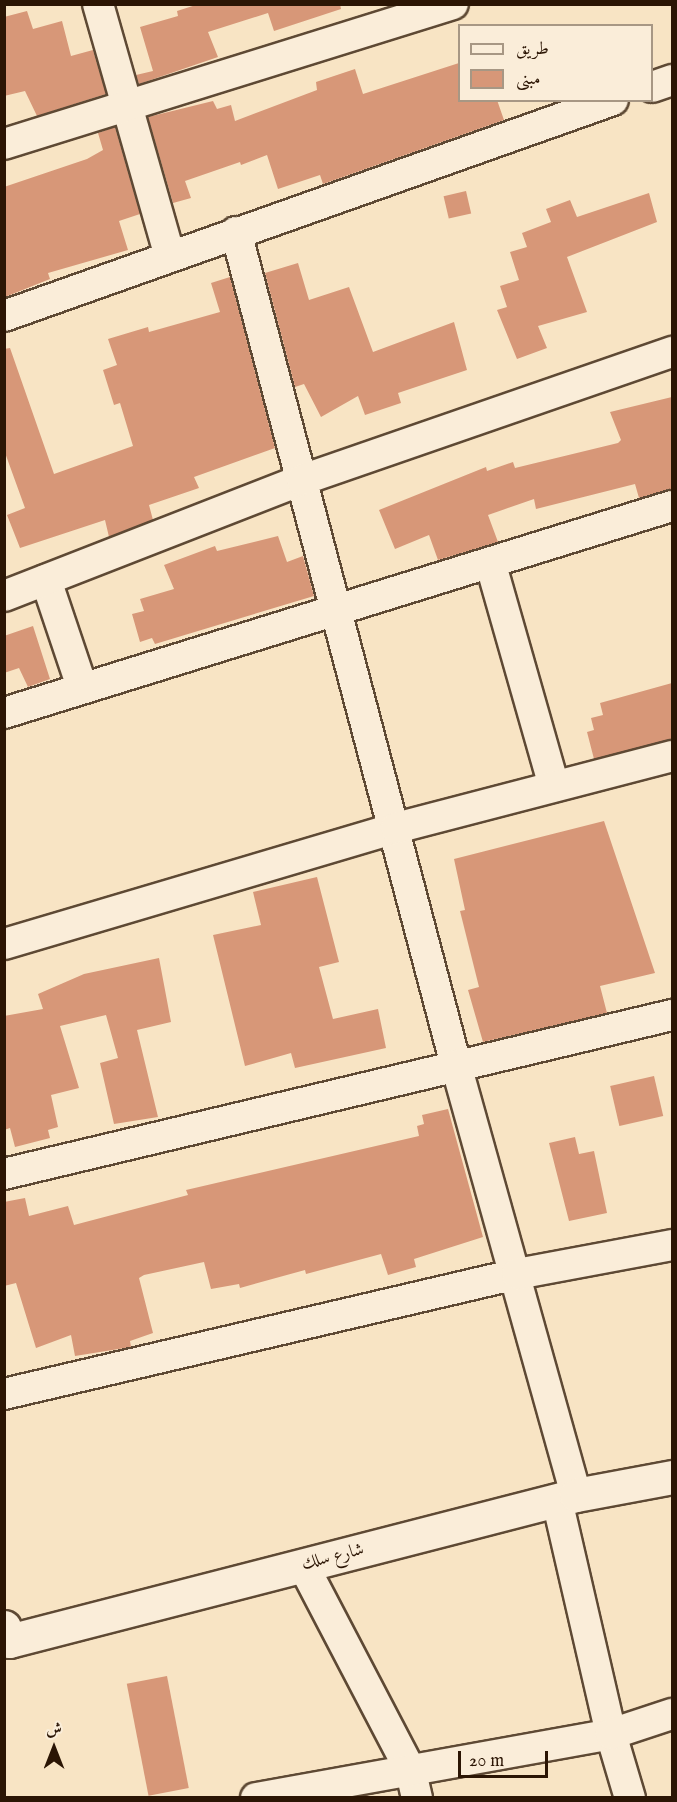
<!DOCTYPE html>
<html>
<head>
<meta charset="utf-8">
<style>
  body { margin:0 }
  #map { position:relative; width:677px; height:1802px; overflow:hidden; background:#f8e4c4; font-family:"IM FELL English",Amiri,serif }
  div>[style] { position:absolute }
  [style*='--x'] { left:calc(var(--x)*1px); top:calc(var(--y)*1px); width:calc(var(--w)*1px); rotate:calc(var(--a)*1deg) }
  .building>* { inset:0; background:#d79778; transform-origin:0 0 }
  .roads { filter:drop-shadow(2px 0 #5e4934) drop-shadow(-2px 0 #5e4934) drop-shadow(0 2px #5e4934) drop-shadow(0 -2px #5e4934) }
  .street>* { height:30px; margin:-15px; padding:0 15px; transform-origin:15px; border-radius:15px; background:#faedd9 }
  .secondary>* { height:33px; margin:-16.5px; padding:0 16.5px; transform-origin:16.5px; border-radius:16.5px; background:#faedd9 }
  span { translate:-50% -50%; white-space:nowrap; text-align:center; line-height:1.15; -webkit-text-stroke:6px #faedd9; paint-order:stroke }
  .street-label { font-size:18px; color:#2b1504 }
  .frame { position:absolute; inset:0; border:6px solid #2b1504; pointer-events:none }
  .legend { position:absolute; left:458px; top:24px; width:195px; height:78px; box-sizing:border-box; background:#faedd9; border:2px solid #a79784; margin:0; padding:8px 10px; list-style:none; font-size:18px; color:#2b1504 }
  .legend li { display:flex; align-items:center; gap:12px; height:30px }
  .legend b { width:30px; border:2px solid #a79784 }
  .north { position:absolute; left:24px; top:1718px; width:60px; height:60px; -webkit-text-stroke:4px #faedd9; paint-order:stroke; rotate:0deg; font-size:16px; font-weight:700; line-height:24px; text-align:center; color:#2b1504 }
  .north::after { content:''; display:block; margin:auto; width:21px; height:27px; background:#2b1504; clip-path:polygon(50% 0,100% 100%,50% 72%,0 100%) }
  .scale { position:absolute; left:458px; top:1751px; width:90px; height:27px; box-sizing:border-box; border:3px solid #2b1504; border-top:0; padding-left:8px; font-size:18px; line-height:21px; white-space:nowrap; color:#2b1504; -webkit-text-stroke:4px #faedd9; paint-order:stroke }
</style>
</head>
<body>
<div id="map">
  <div class="building">
    <div style="clip-path:polygon(199px 4px,340px 4px,341px 9px,274px 31px,268px 13px,208px 32px,218px 57px,139px 84px,136px 75px,153px 71px,140px 27px,178px 16px,177px 11px)"></div>
    <div style="clip-path:polygon(27px 11px,33px 29px,62px 21px,71px 56px,93px 50px,106px 94px,37px 116px,25px 91px,4px 96px,4px 17px)"></div>
    <div style="clip-path:polygon(459px 63px,459px 100px,497px 100px,504px 120px,323px 184px,320px 175px,278px 189px,267px 155px,241px 165px,240px 162px,185px 181px,191px 198px,173px 203px,148px 117px,213px 101px,217px 109px,231px 105px,235px 121px,317px 90px,316px 82px,355px 69px,363px 94px)"></div>
    <div style="clip-path:polygon(115px 127px,140px 214px,119px 221px,128px 250px,48px 273px,50px 279px,5px 297px,4px 187px,87px 159px,103px 150px,98px 133px)"></div>
    <div style="left:466px;top:191px;width:23px;height:23px;rotate:77deg"></div>
    <div style="clip-path:polygon(649px 193px,657px 222px,567px 257px,587px 312px,538px 326px,547px 348px,517px 359px,497px 310px,507px 307px,500px 286px,519px 280px,510px 252px,527px 247px,522px 233px,551px 222px,546px 209px,570px 200px,577px 217px)"></div>
    <div style="clip-path:polygon(298px 263px,309px 300px,349px 287px,373px 352px,454px 322px,467px 370px,398px 393px,401px 403px,365px 415px,358px 396px,321px 417px,304px 384px,295px 387px,265px 273px)"></div>
    <div style="clip-path:polygon(230px 277px,275px 448px,194px 477px,199px 488px,149px 505px,153px 520px,109px 537px,105px 520px,20px 548px,7px 515px,25px 508px,4px 450px,4px 349px,10px 348px,54px 474px,133px 446px,120px 403px,114px 405px,103px 370px,117px 365px,108px 339px,148px 327px,149px 332px,220px 312px,211px 283px)"></div>
    <div style="clip-path:polygon(672px 397px,672px 489px,639px 498px,635px 484px,536px 509px,534px 499px,488px 515px,498px 542px,438px 560px,429px 535px,395px 549px,379px 510px,486px 467px,487px 471px,513px 462px,515px 468px,618px 443px,621px 440px,610px 412px)"></div>
    <div style="clip-path:polygon(278px 536px,287px 562px,303px 556px,314px 596px,155px 644px,152px 638px,140px 642px,132px 614px,144px 611px,140px 599px,174px 589px,164px 565px,215px 546px,217px 551px)"></div>
    <div style="clip-path:polygon(33px 626px,50px 679px,28px 687px,19px 668px,4px 673px,4px 636px)"></div>
    <div style="clip-path:polygon(672px 683px,672px 739px,594px 759px,587px 732px,594px 730px,591px 718px,603px 715px,600px 703px)"></div>
    <div style="clip-path:polygon(604px 821px,655px 973px,600px 986px,607px 1013px,483px 1042px,468px 990px,479px 987px,460px 911px,465px 910px,454px 859px)"></div>
    <div style="clip-path:polygon(317px 877px,339px 962px,319px 967px,333px 1019px,378px 1009px,386px 1048px,295px 1068px,291px 1053px,245px 1066px,213px 935px,261px 925px,253px 892px)"></div>
    <div style="clip-path:polygon(159px 958px,171px 1022px,137px 1030px,158px 1117px,114px 1124px,100px 1063px,118px 1058px,106px 1015px,60px 1026px,79px 1088px,51px 1095px,58px 1127px,48px 1130px,50px 1138px,15px 1147px,10px 1128px,4px 1130px,4px 1016px,43px 1009px,38px 994px,84px 974px)"></div>
    <div style="left:654px;top:1076px;width:41px;height:45px;rotate:77deg"></div>
    <div style="clip-path:polygon(448px 1109px,483px 1237px,414px 1259px,416px 1267px,388px 1275px,381px 1254px,306px 1274px,305px 1270px,240px 1288px,239px 1284px,211px 1289px,204px 1262px,144px 1275px,139px 1278px,153px 1333px,130px 1341px,131px 1347px,75px 1356px,71px 1335px,36px 1348px,16px 1283px,4px 1286px,4px 1202px,25px 1198px,29px 1216px,68px 1206px,74px 1225px,188px 1195px,186px 1190px,419px 1136px,417px 1126px,424px 1124px,422px 1115px)"></div>
    <div style="clip-path:polygon(575px 1137px,579px 1154px,594px 1151px,607px 1213px,569px 1221px,549px 1143px)"></div>
    <div style="left:167px;top:1676px;width:114px;height:41px;rotate:79deg"></div>
  </div>
  <div class="roads">
    <div class="street">
      <div style="--x:98;--y:4;--w:262;--a:74.1"></div>
      <div style="--x:652;--y:87;--w:21;--a:-19"></div>
      <div style="--x:4;--y:144;--w:470;--a:-17.3"></div>
      <div style="--x:236;--y:232;--w:862;--a:75.21"></div>
      <div style="--x:456;--y:1065;--w:446;--a:74.4"></div>
      <div style="--x:4;--y:316;--w:646;--a:-19.53"></div>
      <div style="--x:491;--y:565;--w:230;--a:74.1"></div>
      <div style="--x:46;--y:580;--w:113;--a:71.4"></div>
      <div style="--x:4;--y:596;--w:320;--a:-21.3"></div>
      <div style="--x:302;--y:480;--w:392;--a:-19.1"></div>
      <div style="--x:4;--y:713;--w:699;--a:-17.22"></div>
      <div style="--x:4;--y:944;--w:409;--a:-16.5"></div>
      <div style="--x:396;--y:828;--w:285;--a:-14.6"></div>
      <div style="--x:4;--y:1174;--w:687;--a:-13.39"></div>
      <div style="--x:4;--y:1394;--w:527;--a:-13.17"></div>
      <div style="--x:517;--y:1274;--w:158;--a:-10.6"></div>
      <div style="--x:557;--y:1500;--w:240;--a:77"></div>
      <div style="--x:611;--y:1734;--w:67;--a:73.5"></div>
      <div style="--x:303;--y:1565;--w:233;--a:62.4"></div>
      <div style="--x:411;--y:1772;--w:27;--a:77"></div>
      <div style="--x:256;--y:1798;--w:361;--a:-10.2"></div>
      <div style="--x:611;--y:1734;--w:64;--a:-18.2"></div>
    </div>
    <div class="secondary">
      <div style="--x:4;--y:1627;--w:15;--a:70"></div>
      <div style="--x:9;--y:1641;--w:585;--a:-14.44"></div>
      <div style="--x:576;--y:1495;--w:98;--a:-10.6"></div>
    </div>
  </div>
  <div class="street-label">
    <span style="left:333px;top:1558px;rotate:-14deg">شارع سلك</span>
  </div>
  <div class="frame"></div>
  <ul class="legend">
  <li><b style="height:8px;background:#faedd9"></b>طريق</li>
  <li><b style="height:16px;background:#d79778"></b>مبنى</li>
  </ul>
  <div class="north">ش</div>
  <div class="scale">20 m</div>
</div>
</body>
</html>
